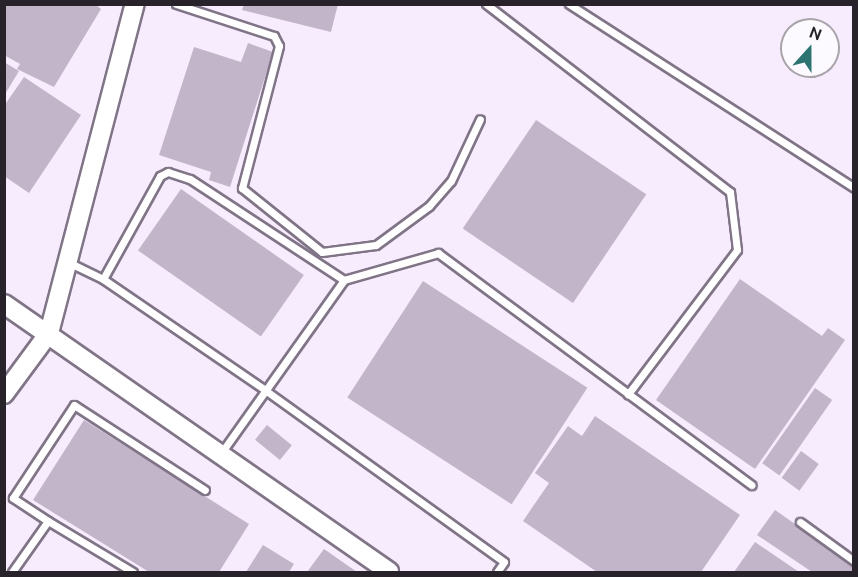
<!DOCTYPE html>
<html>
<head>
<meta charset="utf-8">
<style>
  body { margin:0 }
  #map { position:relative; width:858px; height:577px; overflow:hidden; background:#fdfaff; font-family:Ubuntu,sans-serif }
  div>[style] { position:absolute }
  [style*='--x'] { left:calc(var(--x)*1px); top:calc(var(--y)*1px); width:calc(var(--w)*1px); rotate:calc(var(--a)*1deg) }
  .built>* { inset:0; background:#f7ecfd }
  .building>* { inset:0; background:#c2b5c9; transform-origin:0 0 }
  .roads { filter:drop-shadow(2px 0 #807487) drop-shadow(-2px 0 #807487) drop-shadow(0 2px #807487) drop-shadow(0 -2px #807487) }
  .service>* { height:7px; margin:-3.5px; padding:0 3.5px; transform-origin:3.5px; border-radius:3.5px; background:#fff }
  .tertiary>* { height:18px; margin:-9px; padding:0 9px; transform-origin:9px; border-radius:9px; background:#fff }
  span { translate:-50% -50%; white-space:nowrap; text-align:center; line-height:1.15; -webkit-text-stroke:4.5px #fdfaff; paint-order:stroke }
  .frame { position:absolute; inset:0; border:6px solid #28232b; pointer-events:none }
  .north { position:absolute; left:780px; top:18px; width:60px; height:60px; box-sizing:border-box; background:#fdfaff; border:2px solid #a8a4aa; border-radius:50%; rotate:21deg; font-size:16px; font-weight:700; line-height:24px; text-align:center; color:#28232b }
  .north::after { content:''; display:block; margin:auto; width:21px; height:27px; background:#2b7471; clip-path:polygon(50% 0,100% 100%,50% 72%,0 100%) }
</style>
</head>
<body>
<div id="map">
  <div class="built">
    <div style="clip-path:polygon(evenodd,5px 5px,853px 5px,853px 572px,5px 572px,5px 5px,792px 30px,828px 30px,828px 66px,792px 66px,792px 30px)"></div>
  </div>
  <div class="building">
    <div style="clip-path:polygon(4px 4px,95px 4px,101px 9px,54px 87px,17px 69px,20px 64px,4px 55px)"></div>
    <div style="clip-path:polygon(244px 4px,338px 4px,331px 32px,242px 10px)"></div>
    <div style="clip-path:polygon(248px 43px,273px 52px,230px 187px,209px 180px,211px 172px,159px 155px,194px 47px,241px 62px)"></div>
    <div style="clip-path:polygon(4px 62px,19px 71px,4px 96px)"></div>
    <div style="clip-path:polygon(24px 77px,81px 115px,29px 193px,4px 176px,4px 106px)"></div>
    <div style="left:536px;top:120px;width:133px;height:131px;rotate:34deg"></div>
    <div style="left:181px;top:189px;width:150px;height:75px;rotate:35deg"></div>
    <div style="clip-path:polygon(740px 279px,822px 336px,828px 328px,845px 340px,755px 469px,656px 400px)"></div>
    <div style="left:423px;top:281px;width:196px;height:139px;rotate:33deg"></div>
    <div style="left:815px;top:388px;width:21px;height:92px;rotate:35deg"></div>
    <div style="clip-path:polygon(595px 416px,740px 515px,701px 572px,597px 572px,523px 521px,549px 483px,535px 473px,568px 426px,582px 436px)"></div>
    <div style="clip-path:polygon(84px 420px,249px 524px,219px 572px,149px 572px,33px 500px)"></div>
    <div style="left:267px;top:425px;width:32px;height:19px;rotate:39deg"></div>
    <div style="left:801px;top:451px;width:22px;height:33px;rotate:36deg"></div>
    <div style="clip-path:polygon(775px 510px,854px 565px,854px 572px,812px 572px,757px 535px)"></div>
    <div style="clip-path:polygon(755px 542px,799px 572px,734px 572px)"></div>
    <div style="clip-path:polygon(263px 545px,294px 564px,289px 572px,246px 572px)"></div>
    <div style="clip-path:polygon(324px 549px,357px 572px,307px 572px)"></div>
  </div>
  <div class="roads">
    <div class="service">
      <div style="--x:176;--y:4;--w:103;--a:18.1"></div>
      <div style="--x:274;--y:36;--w:11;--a:63"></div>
      <div style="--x:279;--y:46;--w:147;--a:104.6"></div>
      <div style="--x:242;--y:188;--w:102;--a:38.7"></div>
      <div style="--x:322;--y:252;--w:54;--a:-7.4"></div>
      <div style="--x:376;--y:245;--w:66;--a:-36.3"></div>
      <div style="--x:429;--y:206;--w:33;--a:-49"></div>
      <div style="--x:451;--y:181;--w:68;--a:-64.9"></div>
      <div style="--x:486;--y:4;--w:308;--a:37.6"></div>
      <div style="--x:730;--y:192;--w:58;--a:83.1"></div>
      <div style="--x:737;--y:250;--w:181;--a:127.1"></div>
      <div style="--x:569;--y:4;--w:339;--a:32.8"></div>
      <div style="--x:70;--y:263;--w:37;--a:26"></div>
      <div style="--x:103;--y:279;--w:196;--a:34.4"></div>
      <div style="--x:265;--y:390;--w:294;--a:35.7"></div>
      <div style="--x:504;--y:562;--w:12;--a:125"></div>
      <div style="--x:103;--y:279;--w:118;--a:-61"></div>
      <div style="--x:160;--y:176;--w:9;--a:-27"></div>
      <div style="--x:168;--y:172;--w:23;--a:18"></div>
      <div style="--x:190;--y:179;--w:184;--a:33.3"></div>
      <div style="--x:344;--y:280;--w:212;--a:125.4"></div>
      <div style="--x:344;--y:280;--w:98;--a:-16"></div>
      <div style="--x:438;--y:253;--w:390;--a:36.5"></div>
      <div style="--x:48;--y:521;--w:42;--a:-146.7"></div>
      <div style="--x:13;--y:498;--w:111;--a:-56.7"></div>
      <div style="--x:74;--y:405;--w:156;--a:33"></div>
      <div style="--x:800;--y:522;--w:67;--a:35.8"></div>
      <div style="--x:12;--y:572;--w:62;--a:-54.8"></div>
      <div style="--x:48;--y:521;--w:99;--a:31"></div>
    </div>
    <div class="tertiary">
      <div style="--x:4;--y:304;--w:469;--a:34.8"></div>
      <div style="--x:4;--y:394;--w:76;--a:-53.6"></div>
      <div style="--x:49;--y:333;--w:340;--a:-75.4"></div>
    </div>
  </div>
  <div class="frame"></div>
  <div class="north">N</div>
</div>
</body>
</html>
